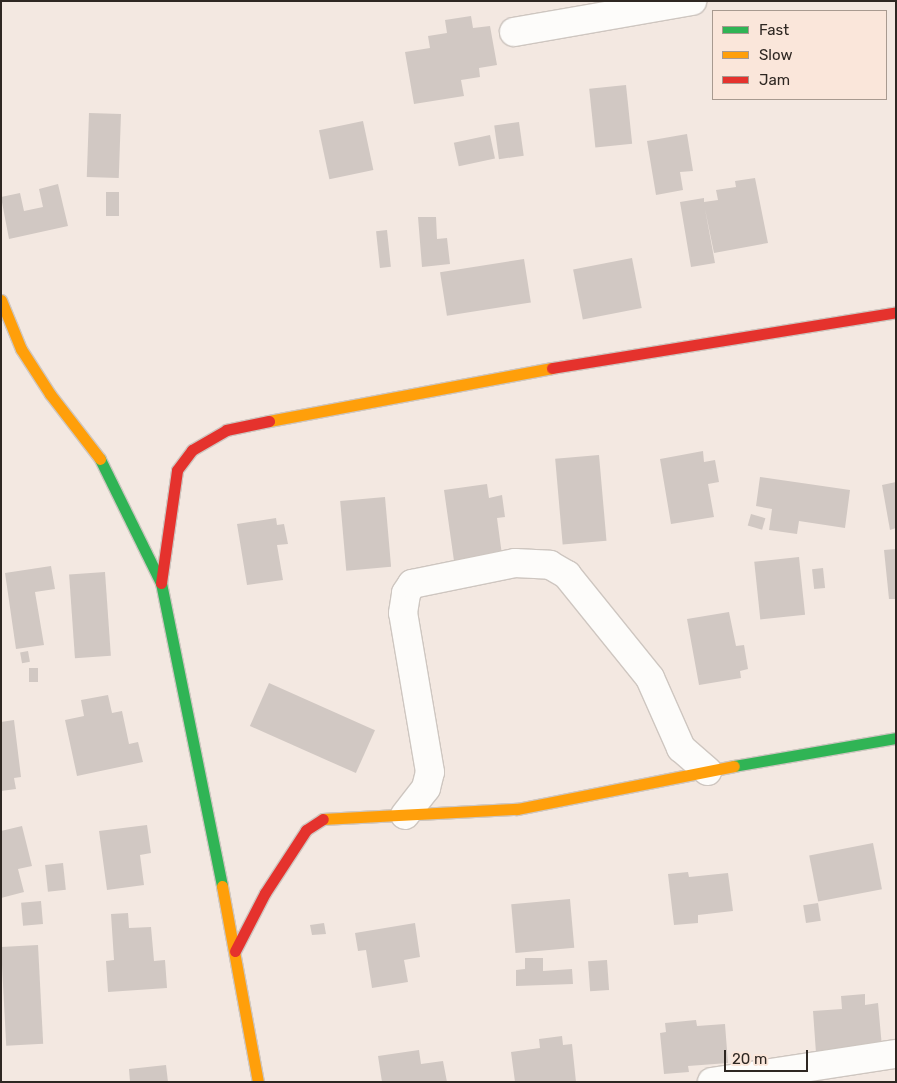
<!DOCTYPE html>
<html>
<head>
<meta charset="utf-8">
<style>
  body { margin:0 }
  #map { position:relative; width:897px; height:1083px; overflow:hidden; background:#f3e8e1; font-family:Rubik,sans-serif }
  div>[style] { position:absolute }
  [style*='--x'] { left:calc(var(--x)*1px); top:calc(var(--y)*1px); width:calc(var(--w)*1px); rotate:calc(var(--a)*1deg) }
  .building>* { inset:0; background:#d1c8c3; transform-origin:0 0 }
  .roads { filter:drop-shadow(1px 0 #cec6c0) drop-shadow(-1px 0 #cec6c0) drop-shadow(0 1px #cec6c0) drop-shadow(0 -1px #cec6c0) }
  .street>* { height:28px; margin:-14px; padding:0 14px; transform-origin:14px; border-radius:14px; background:#fdfcfa }
  .fast>* { height:11px; margin:-5.5px; padding:0 5.5px; transform-origin:5.5px; border-radius:5.5px; background:#30b455 }
  .slow>* { height:11px; margin:-5.5px; padding:0 5.5px; transform-origin:5.5px; border-radius:5.5px; background:#ff9f0a }
  .jam>* { height:11px; margin:-5.5px; padding:0 5.5px; transform-origin:5.5px; border-radius:5.5px; background:#e5322d }
  span { translate:-50% -50%; white-space:nowrap; text-align:center; line-height:1.15; -webkit-text-stroke:4px #fae6da; paint-order:stroke }
  .frame { position:absolute; inset:0; border:2px solid #2e2722; pointer-events:none }
  .legend { position:absolute; left:712px; top:10px; width:175px; height:90px; box-sizing:border-box; background:#fae6da; border:1px solid #a89a90; margin:0; padding:6px 9px; list-style:none; font-size:15px; color:#2e2722 }
  .legend li { display:flex; align-items:center; gap:10px; height:25px }
  .legend b { width:25px; border:1px solid #a89a90 }
  .scale { position:absolute; left:724px; top:1050px; width:84px; height:22px; box-sizing:border-box; border:2px solid #2e2722; border-top:0; padding-left:6px; font-size:15px; line-height:18px; white-space:nowrap; color:#2e2722; -webkit-text-stroke:4px #fae6da; paint-order:stroke }
</style>
</head>
<body>
<div id="map">
  <div class="building">
    <div style="clip-path:polygon(471px 16px,473px 28px,490px 26px,497px 65px,479px 68px,480px 77px,461px 80px,464px 96px,414px 104px,405px 52px,430px 48px,428px 36px,447px 33px,445px 20px)"></div>
    <div style="left:626px;top:85px;width:59px;height:37px;rotate:84deg"></div>
    <div style="left:89px;top:113px;width:32px;height:64px;rotate:2deg"></div>
    <div style="left:363px;top:121px;width:50px;height:45px;rotate:78deg"></div>
    <div style="left:519px;top:122px;width:34px;height:25px;rotate:82deg"></div>
    <div style="clip-path:polygon(687px 134px,693px 171px,680px 172px,683px 190px,656px 195px,647px 141px)"></div>
    <div style="left:490px;top:135px;width:24px;height:37px;rotate:78deg"></div>
    <div style="clip-path:polygon(755px 178px,768px 243px,714px 253px,705px 209px,715px 263px,691px 267px,680px 202px,704px 198px,704px 202px,718px 200px,716px 190px,736px 187px,735px 181px)"></div>
    <div style="clip-path:polygon(58px 184px,68px 226px,9px 239px,1px 197px,20px 193px,24px 211px,43px 207px,39px 189px)"></div>
    <div style="left:106px;top:192px;width:13px;height:24px"></div>
    <div style="clip-path:polygon(418px 217px,436px 217px,437px 239px,447px 238px,450px 264px,422px 267px)"></div>
    <div style="left:387px;top:230px;width:37px;height:11px;rotate:84deg"></div>
    <div style="left:632px;top:258px;width:51px;height:60px;rotate:79deg"></div>
    <div style="left:524px;top:259px;width:44px;height:85px;rotate:81deg"></div>
    <div style="clip-path:polygon(703px 451px,704px 462px,715px 460px,719px 482px,708px 484px,714px 517px,671px 524px,660px 459px)"></div>
    <div style="left:599px;top:455px;width:86px;height:44px;rotate:85deg"></div>
    <div style="clip-path:polygon(760px 477px,850px 490px,845px 528px,799px 521px,797px 534px,769px 530px,772px 509px,756px 506px)"></div>
    <div style="clip-path:polygon(896px 482px,896px 528px,890px 530px,882px 485px)"></div>
    <div style="clip-path:polygon(487px 484px,489px 498px,502px 495px,505px 517px,497px 518px,502px 555px,454px 561px,444px 490px)"></div>
    <div style="left:385px;top:497px;width:70px;height:45px;rotate:85deg"></div>
    <div style="left:751px;top:514px;width:15px;height:12px;rotate:16deg"></div>
    <div style="clip-path:polygon(276px 518px,277px 525px,284px 524px,288px 544px,277px 545px,283px 580px,247px 585px,237px 524px)"></div>
    <div style="clip-path:polygon(896px 549px,896px 599px,889px 599px,884px 550px)"></div>
    <div style="left:799px;top:557px;width:58px;height:45px;rotate:84deg"></div>
    <div style="clip-path:polygon(51px 566px,55px 589px,35px 592px,44px 645px,16px 649px,5px 573px)"></div>
    <div style="left:823px;top:568px;width:20px;height:11px;rotate:84deg"></div>
    <div style="left:105px;top:572px;width:84px;height:36px;rotate:86deg"></div>
    <div style="clip-path:polygon(729px 612px,736px 646px,744px 645px,748px 669px,740px 671px,741px 678px,699px 685px,687px 619px)"></div>
    <div style="left:28px;top:651px;width:11px;height:8px;rotate:80deg"></div>
    <div style="left:29px;top:668px;width:9px;height:14px"></div>
    <div style="left:269px;top:683px;width:116px;height:47px;rotate:24deg"></div>
    <div style="clip-path:polygon(108px 695px,112px 713px,122px 711px,129px 744px,138px 742px,143px 762px,77px 776px,65px 720px,84px 716px,81px 700px)"></div>
    <div style="clip-path:polygon(14px 720px,21px 777px,14px 778px,16px 789px,1px 791px,1px 722px)"></div>
    <div style="clip-path:polygon(147px 825px,151px 853px,140px 855px,144px 885px,107px 890px,99px 831px)"></div>
    <div style="clip-path:polygon(22px 826px,32px 866px,18px 869px,24px 892px,1px 898px,1px 831px)"></div>
    <div style="left:873px;top:843px;width:47px;height:65px;rotate:79deg"></div>
    <div style="left:63px;top:863px;width:27px;height:18px;rotate:84deg"></div>
    <div style="clip-path:polygon(688px 872px,689px 877px,728px 873px,733px 911px,698px 915px,698px 923px,674px 925px,668px 874px)"></div>
    <div style="left:570px;top:899px;width:49px;height:59px;rotate:85deg"></div>
    <div style="left:41px;top:901px;width:23px;height:20px;rotate:85deg"></div>
    <div style="left:818px;top:903px;width:18px;height:15px;rotate:81deg"></div>
    <div style="clip-path:polygon(128px 913px,129px 928px,151px 927px,154px 961px,165px 960px,167px 988px,108px 992px,106px 961px,114px 960px,111px 914px)"></div>
    <div style="clip-path:polygon(324px 923px,326px 934px,312px 935px,310px 925px)"></div>
    <div style="clip-path:polygon(415px 923px,420px 957px,404px 960px,408px 982px,372px 988px,366px 950px,358px 951px,355px 933px)"></div>
    <div style="left:38px;top:945px;width:99px;height:37px;rotate:87deg"></div>
    <div style="clip-path:polygon(525px 958px,543px 958px,543px 971px,572px 969px,573px 984px,516px 986px,516px 970px,525px 969px)"></div>
    <div style="left:607px;top:960px;width:30px;height:19px;rotate:86deg"></div>
    <div style="clip-path:polygon(865px 994px,865px 1005px,878px 1003px,882px 1047px,816px 1053px,813px 1011px,842px 1009px,841px 996px)"></div>
    <div style="clip-path:polygon(696px 1020px,697px 1026px,725px 1024px,728px 1063px,688px 1066px,689px 1072px,664px 1074px,660px 1033px,666px 1032px,665px 1023px)"></div>
    <div style="clip-path:polygon(562px 1036px,563px 1045px,572px 1044px,576px 1082px,515px 1082px,511px 1052px,540px 1048px,539px 1039px)"></div>
    <div style="clip-path:polygon(419px 1050px,421px 1064px,443px 1061px,447px 1082px,382px 1082px,378px 1056px)"></div>
    <div style="clip-path:polygon(166px 1065px,168px 1082px,130px 1082px,129px 1069px)"></div>
  </div>
  <div class="roads">
    <div class="street">
      <div style="--x:514;--y:32;--w:181;--a:-9.9"></div>
      <div style="--x:405;--y:815;--w:34;--a:-52"></div>
      <div style="--x:426;--y:788;--w:16;--a:-76"></div>
      <div style="--x:430;--y:772;--w:161;--a:-99.6"></div>
      <div style="--x:403;--y:613;--w:20;--a:-81"></div>
      <div style="--x:406;--y:593;--w:11;--a:-56"></div>
      <div style="--x:412;--y:584;--w:105;--a:-11.5"></div>
      <div style="--x:515;--y:563;--w:35;--a:3"></div>
      <div style="--x:550;--y:565;--w:20;--a:30"></div>
      <div style="--x:567;--y:575;--w:132;--a:51.1"></div>
      <div style="--x:650;--y:678;--w:77;--a:66.1"></div>
      <div style="--x:681;--y:748;--w:35;--a:41"></div>
      <div style="--x:712;--y:1082;--w:186;--a:-8.7"></div>
    </div>
    <div class="fast">
      <div style="--x:100;--y:459;--w:138;--a:63.8"></div>
      <div style="--x:161;--y:583;--w:309;--a:78.6"></div>
      <div style="--x:734;--y:766;--w:164;--a:-9.8"></div>
    </div>
    <div class="slow">
      <div style="--x:1;--y:300;--w:53;--a:67.8"></div>
      <div style="--x:21;--y:349;--w:54;--a:57.2"></div>
      <div style="--x:50;--y:394;--w:82;--a:52.4"></div>
      <div style="--x:269;--y:421;--w:288;--a:-10.6"></div>
      <div style="--x:323;--y:819;--w:194;--a:-3"></div>
      <div style="--x:517;--y:809;--w:221;--a:-11.2"></div>
      <div style="--x:222;--y:886;--w:199;--a:79.6"></div>
    </div>
    <div class="jam">
      <div style="--x:552;--y:368;--w:349;--a:-9.2"></div>
      <div style="--x:161;--y:583;--w:114;--a:-81.9"></div>
      <div style="--x:177;--y:470;--w:25;--a:-53"></div>
      <div style="--x:192;--y:450;--w:39;--a:-30"></div>
      <div style="--x:226;--y:430;--w:44;--a:-11.8"></div>
      <div style="--x:235;--y:951;--w:65;--a:-62.7"></div>
      <div style="--x:265;--y:893;--w:75;--a:-56.9"></div>
      <div style="--x:306;--y:830;--w:20;--a:-33"></div>
    </div>
  </div>
  <div class="frame"></div>
  <ul class="legend">
  <li><b style="height:6px;background:#30b455"></b>Fast</li>
  <li><b style="height:6px;background:#ff9f0a"></b>Slow</li>
  <li><b style="height:6px;background:#e5322d"></b>Jam</li>
  </ul>
  <div class="scale">20 m</div>
</div>
</body>
</html>
